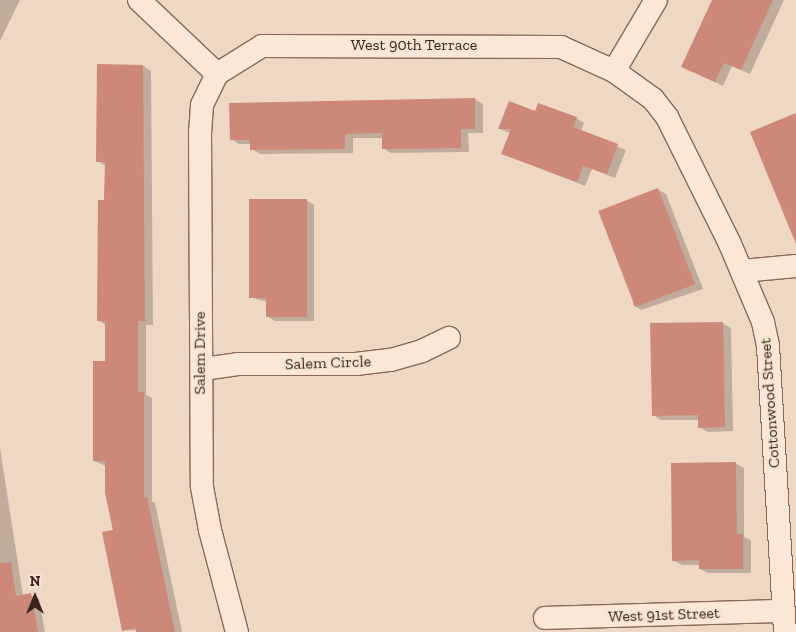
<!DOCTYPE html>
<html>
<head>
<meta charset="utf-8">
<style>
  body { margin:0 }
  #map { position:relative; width:796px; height:632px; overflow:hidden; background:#efd8c3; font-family:"Zilla Slab",serif }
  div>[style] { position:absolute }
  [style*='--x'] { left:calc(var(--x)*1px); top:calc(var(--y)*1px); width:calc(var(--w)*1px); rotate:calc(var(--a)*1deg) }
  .shadow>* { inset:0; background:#0003 }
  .building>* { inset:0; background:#ce8878; transform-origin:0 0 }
  .roads { filter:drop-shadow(1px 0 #8a6859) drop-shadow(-1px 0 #8a6859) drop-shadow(0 1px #8a6859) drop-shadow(0 -1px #8a6859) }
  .minor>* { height:22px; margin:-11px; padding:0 11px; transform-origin:11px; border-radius:11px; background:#fae7d7 }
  span { translate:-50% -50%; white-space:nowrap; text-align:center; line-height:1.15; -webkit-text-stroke:4.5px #f6e4d3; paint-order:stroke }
  .street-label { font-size:16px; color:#39251e }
  .north { position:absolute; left:10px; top:572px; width:50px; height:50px; -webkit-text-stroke:4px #f6e4d3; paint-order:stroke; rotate:0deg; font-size:14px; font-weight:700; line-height:20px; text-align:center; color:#39251e }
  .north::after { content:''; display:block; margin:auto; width:18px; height:22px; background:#39251e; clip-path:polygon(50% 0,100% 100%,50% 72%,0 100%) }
</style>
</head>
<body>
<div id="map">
  <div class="shadow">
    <div style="clip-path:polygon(0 0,20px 0,0 41px)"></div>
    <div style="clip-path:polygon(714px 0,784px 0,750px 74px,732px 66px,723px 86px,683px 67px)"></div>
    <div style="clip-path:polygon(143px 66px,151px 71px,153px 325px,146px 325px,146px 395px,152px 398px,152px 501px,155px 503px,182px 632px,123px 630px,106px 466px,94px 461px,106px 362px,106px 325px,98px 320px,106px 166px,97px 161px)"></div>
    <div style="clip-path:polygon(475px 99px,483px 104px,483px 133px,468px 133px,469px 152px,391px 153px,383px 148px,383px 138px,353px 138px,353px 153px,260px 154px,252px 149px,252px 144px,239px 144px,231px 139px)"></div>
    <div style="clip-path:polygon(536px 112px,576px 118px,584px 123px,581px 132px,626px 150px,615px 178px,592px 169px,585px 186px,503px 154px,510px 133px,500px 129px)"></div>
    <div style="clip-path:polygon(657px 189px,666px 194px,703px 289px,641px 310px,633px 305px)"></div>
    <div style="clip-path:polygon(306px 200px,314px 205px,314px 321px,275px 321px,267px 316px,267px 302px,250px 297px)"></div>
    <div style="clip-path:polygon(722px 323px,731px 328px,733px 431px,708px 432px,699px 427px,699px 420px,661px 420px,653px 415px)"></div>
    <div style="clip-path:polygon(0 448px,23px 596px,31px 595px,39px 599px,45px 632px,0 632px)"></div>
    <div style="clip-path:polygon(735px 463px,744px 468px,744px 537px,751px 540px,751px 573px,708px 573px,700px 569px,700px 565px,682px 565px,673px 560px)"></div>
  </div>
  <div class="building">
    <div style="clip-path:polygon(712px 0,773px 0,741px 70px,724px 63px,715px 82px,681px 67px)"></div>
    <div style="clip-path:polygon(97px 64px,143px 65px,145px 321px,138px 321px,138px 392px,144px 392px,144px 498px,147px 497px,175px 632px,136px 632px,136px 628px,122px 631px,102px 532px,113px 530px,105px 493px,105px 461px,93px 461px,93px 361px,105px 361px,105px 321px,97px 321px,98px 200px,104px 200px,105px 162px,96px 162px)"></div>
    <div style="clip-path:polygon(475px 98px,475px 129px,461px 129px,461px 148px,382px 149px,382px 133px,345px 134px,345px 149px,250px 150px,250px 140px,230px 140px,229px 103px)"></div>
    <div style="clip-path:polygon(509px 101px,535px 111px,538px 103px,577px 117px,573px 127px,618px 144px,607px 174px,583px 166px,577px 182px,501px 154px,511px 129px,498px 129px)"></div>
    <div style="clip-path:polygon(796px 113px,796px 244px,750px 132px)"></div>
    <div style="left:658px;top:188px;width:103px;height:64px;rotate:69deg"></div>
    <div style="clip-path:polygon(249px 199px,307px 199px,307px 317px,266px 317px,266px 298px,249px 298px)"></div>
    <div style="clip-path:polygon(723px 322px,725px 427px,698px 428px,698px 415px,652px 416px,650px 323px)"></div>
    <div style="clip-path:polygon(736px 462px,737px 534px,743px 534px,743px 569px,699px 569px,699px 560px,672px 561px,671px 463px)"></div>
    <div style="clip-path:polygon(11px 562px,16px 596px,31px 593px,38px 632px,0 632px,0 563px)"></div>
  </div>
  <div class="roads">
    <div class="minor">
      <div style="--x:139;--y:0;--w:108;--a:43.5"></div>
      <div style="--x:614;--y:71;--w:82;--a:-59.4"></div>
      <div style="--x:217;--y:74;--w:53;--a:-31.9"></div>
      <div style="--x:262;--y:46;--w:299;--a:0.2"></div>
      <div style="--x:561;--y:47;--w:58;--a:24.4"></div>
      <div style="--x:614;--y:71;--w:48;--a:35.7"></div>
      <div style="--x:653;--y:99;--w:23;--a:52"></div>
      <div style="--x:667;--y:117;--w:142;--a:63.6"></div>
      <div style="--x:730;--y:244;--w:85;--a:67.1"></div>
      <div style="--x:763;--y:322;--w:25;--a:78"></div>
      <div style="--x:768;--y:346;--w:287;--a:86.6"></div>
      <div style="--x:217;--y:74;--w:34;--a:116"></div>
      <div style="--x:202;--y:105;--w:27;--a:94"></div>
      <div style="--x:200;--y:132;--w:355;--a:89.7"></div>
      <div style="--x:202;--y:487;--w:44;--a:79.5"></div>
      <div style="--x:210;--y:530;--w:106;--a:75.2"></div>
      <div style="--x:742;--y:271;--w:54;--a:-5.3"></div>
      <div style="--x:203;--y:369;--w:35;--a:-8"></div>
      <div style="--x:238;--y:364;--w:118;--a:0"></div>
      <div style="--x:356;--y:364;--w:35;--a:-7"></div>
      <div style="--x:391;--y:360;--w:32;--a:-16"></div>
      <div style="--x:422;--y:351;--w:30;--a:-26"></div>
      <div style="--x:545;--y:618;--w:239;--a:-1.7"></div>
    </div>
  </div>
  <div class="street-label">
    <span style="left:414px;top:45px">West 90th Terrace</span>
    <span style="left:200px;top:353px;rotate:-90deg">Salem Drive</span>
    <span style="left:328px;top:363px;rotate:-2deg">Salem Circle</span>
    <span style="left:770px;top:403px;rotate:-94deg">Cottonwood Street</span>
    <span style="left:664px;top:615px;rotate:-2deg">West 91st Street</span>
  </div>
  <div class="north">N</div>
</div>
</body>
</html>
